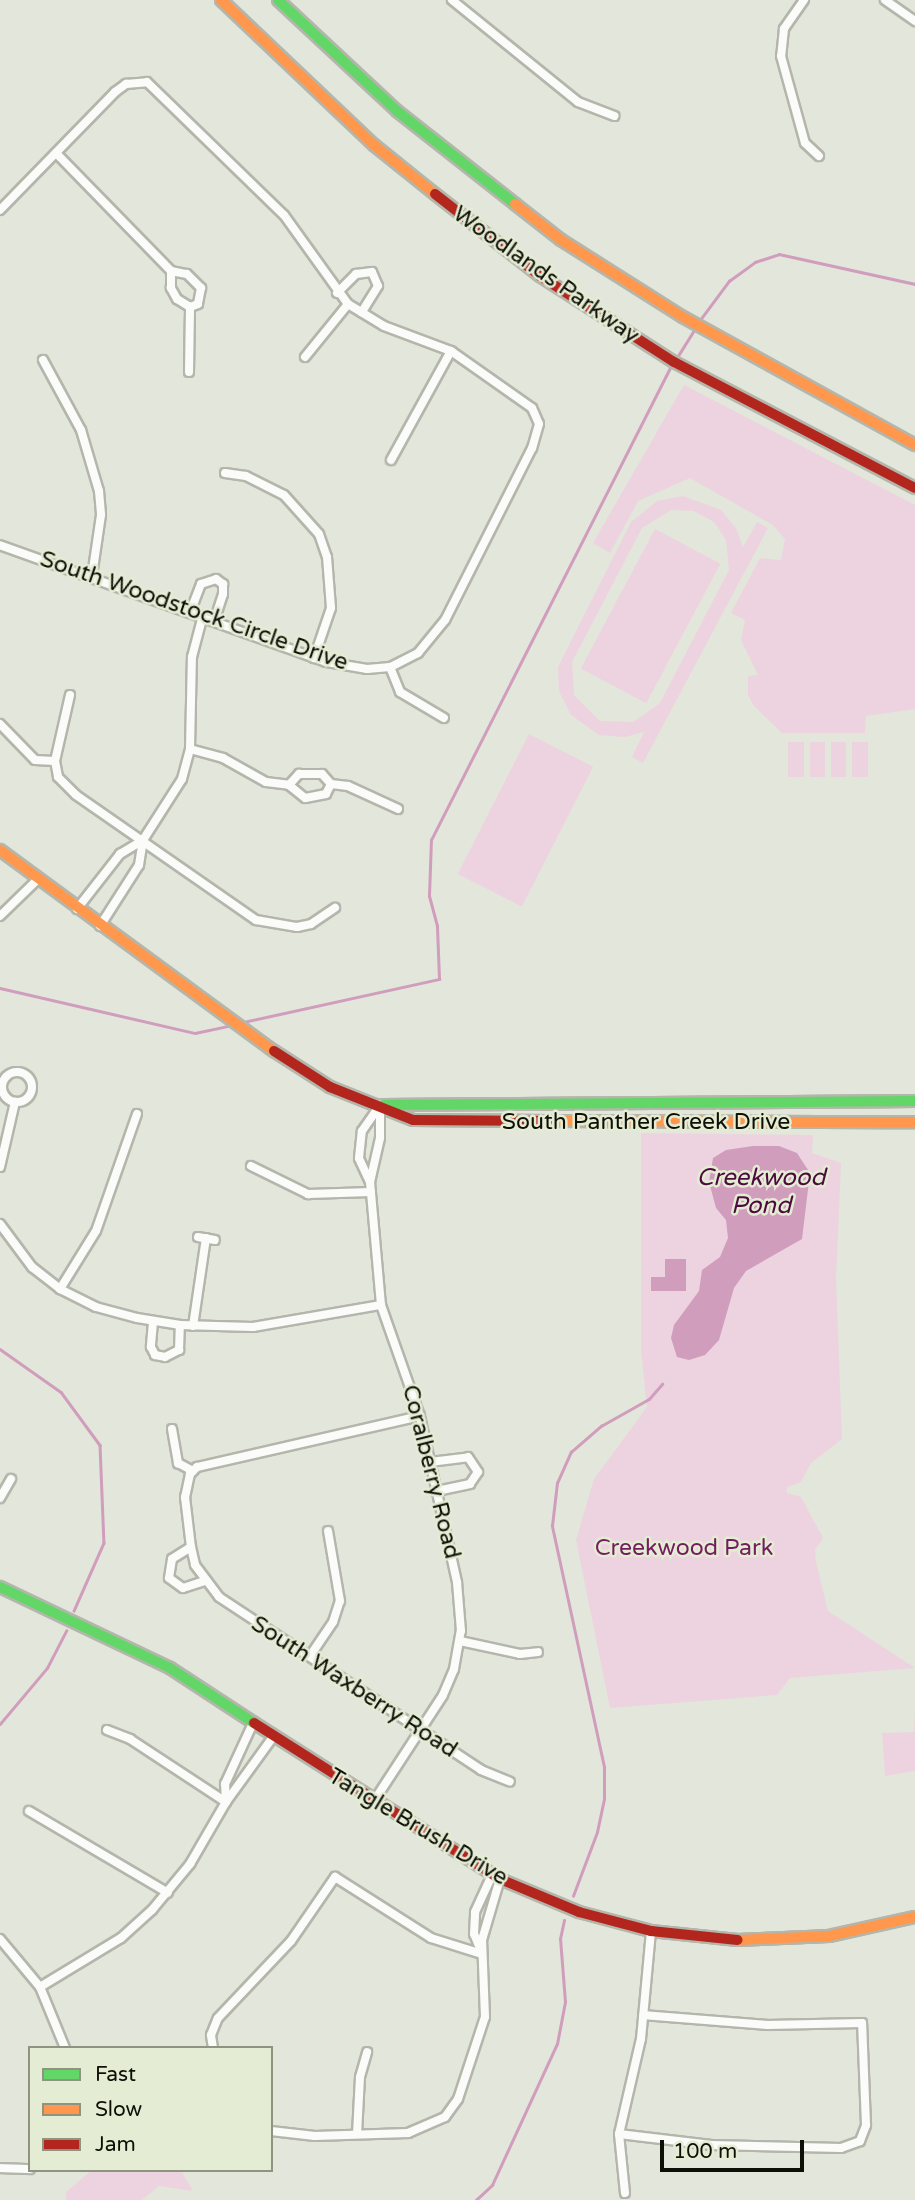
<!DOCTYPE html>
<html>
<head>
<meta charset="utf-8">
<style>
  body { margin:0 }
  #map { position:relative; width:915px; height:2200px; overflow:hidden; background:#e3e6da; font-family:"Varela Round",sans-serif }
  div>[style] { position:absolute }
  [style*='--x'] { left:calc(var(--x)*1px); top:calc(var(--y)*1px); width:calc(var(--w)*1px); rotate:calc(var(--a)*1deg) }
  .green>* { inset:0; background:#edd3e0; transform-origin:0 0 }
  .water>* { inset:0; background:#d09dbd }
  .stream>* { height:2.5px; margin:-1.25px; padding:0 1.25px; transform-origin:1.25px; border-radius:1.25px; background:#d09dbd }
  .roads { filter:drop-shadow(2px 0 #b4b6ac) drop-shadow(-2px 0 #b4b6ac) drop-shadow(0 2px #b4b6ac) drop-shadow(0 -2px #b4b6ac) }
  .street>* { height:8px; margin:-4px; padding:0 4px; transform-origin:4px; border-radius:4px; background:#fbfbf9 }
  .street>.ring { margin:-4px; padding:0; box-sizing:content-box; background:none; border:8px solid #fbfbf9; border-radius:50% }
  .fast>* { height:10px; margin:-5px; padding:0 5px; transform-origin:5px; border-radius:5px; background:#63d668 }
  .slow>* { height:10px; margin:-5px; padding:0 5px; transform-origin:5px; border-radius:5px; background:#ff974d }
  .jam>* { height:10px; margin:-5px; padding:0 5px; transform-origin:5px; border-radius:5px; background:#b3261e }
  span { translate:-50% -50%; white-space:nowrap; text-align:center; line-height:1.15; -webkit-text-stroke:5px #e5ecd4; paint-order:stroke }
  .street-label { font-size:23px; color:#0e1008 }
  .park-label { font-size:23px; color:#751d60 }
  .water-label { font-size:24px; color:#4d0a3e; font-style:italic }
  .legend { position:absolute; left:28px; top:2046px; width:245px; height:126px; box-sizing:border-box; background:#e5ecd4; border:2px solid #8f9482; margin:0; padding:9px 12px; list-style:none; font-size:21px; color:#0e1008 }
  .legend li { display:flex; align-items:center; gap:14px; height:35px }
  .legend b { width:35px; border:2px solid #8f9482 }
  .scale { position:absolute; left:660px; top:2140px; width:144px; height:32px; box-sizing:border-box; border:4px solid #0e1008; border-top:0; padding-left:9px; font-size:21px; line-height:24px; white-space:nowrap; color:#0e1008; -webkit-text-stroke:5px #e5ecd4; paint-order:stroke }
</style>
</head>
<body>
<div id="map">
  <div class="green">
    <div style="clip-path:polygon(684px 385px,915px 505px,915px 709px,866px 716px,865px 733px,782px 733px,754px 706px,748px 695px,748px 676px,758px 675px,741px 640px,745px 620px,731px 613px,760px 558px,781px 560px,785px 539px,773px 525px,690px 478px,638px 501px,610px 553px,593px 543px)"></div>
    <div style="clip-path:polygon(evenodd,683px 496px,721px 510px,736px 528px,743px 547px,757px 522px,768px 528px,643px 763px,632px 757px,644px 732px,625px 737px,599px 735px,571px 715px,559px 691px,558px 667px,631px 522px,657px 501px,683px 496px,671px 510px,694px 511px,714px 522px,726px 540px,729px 570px,660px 703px,633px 722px,600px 721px,574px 695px,572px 662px,642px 528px,671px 510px)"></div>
    <div style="left:655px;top:529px;width:74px;height:158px;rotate:28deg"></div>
    <div style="left:529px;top:734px;width:72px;height:157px;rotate:27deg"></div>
    <div style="left:788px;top:742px;width:16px;height:35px"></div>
    <div style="left:810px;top:742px;width:15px;height:35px"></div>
    <div style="left:831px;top:742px;width:15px;height:35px"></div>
    <div style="left:852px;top:742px;width:16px;height:35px"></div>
    <div style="clip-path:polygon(641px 1133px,813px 1135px,812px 1153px,841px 1163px,836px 1279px,842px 1439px,811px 1463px,801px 1482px,787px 1487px,787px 1493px,801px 1497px,823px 1538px,815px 1550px,816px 1562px,828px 1611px,915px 1668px,790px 1678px,777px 1695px,610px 1708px,576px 1540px,594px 1479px,647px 1407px,641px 1350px)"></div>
    <div style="clip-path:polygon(915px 1712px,915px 1771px,885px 1776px,882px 1733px,914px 1732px)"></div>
    <div style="clip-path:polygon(92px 2170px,181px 2170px,193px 2191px,159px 2186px,142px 2200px,66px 2200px,66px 2192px)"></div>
  </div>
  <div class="water">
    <div style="clip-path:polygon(753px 1146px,779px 1146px,797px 1153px,810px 1173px,802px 1239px,746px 1271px,734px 1288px,719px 1340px,705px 1355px,689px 1360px,677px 1357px,671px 1338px,674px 1325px,699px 1291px,702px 1270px,720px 1257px,728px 1238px,726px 1220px,716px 1208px,709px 1182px,713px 1158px,726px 1150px)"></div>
    <div style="clip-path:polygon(665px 1259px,686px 1259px,686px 1291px,651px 1291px,651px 1277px,665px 1277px)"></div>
  </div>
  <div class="stream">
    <div style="--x:700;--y:320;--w:49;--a:-53.4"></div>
    <div style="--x:729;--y:281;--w:32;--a:-36"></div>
    <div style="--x:755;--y:262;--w:25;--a:-18"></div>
    <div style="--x:779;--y:254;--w:139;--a:12.4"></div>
    <div style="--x:676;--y:359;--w:36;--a:-58"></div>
    <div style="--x:0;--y:988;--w:200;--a:13"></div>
    <div style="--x:195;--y:1033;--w:35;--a:-12"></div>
    <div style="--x:239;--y:1023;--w:205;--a:-12.4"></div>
    <div style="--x:439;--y:979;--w:53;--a:-92.2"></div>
    <div style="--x:437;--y:926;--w:31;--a:-105"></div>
    <div style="--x:429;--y:896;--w:56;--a:-88"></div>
    <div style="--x:431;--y:840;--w:534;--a:-63.15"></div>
    <div style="--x:0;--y:1349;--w:75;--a:35.2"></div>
    <div style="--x:61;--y:1392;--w:66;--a:53.7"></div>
    <div style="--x:100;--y:1445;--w:98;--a:87.7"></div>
    <div style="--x:104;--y:1543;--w:74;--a:113.8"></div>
    <div style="--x:0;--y:1724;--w:73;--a:-50"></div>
    <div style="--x:47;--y:1668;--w:42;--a:-62.8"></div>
    <div style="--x:573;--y:1896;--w:68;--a:-69.4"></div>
    <div style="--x:597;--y:1832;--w:34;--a:-78"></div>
    <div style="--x:604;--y:1799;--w:32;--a:-90"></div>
    <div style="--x:604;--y:1767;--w:247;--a:-102.2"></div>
    <div style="--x:552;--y:1526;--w:43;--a:-83.4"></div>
    <div style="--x:557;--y:1483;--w:34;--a:-66"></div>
    <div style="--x:571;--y:1452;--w:40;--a:-41"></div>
    <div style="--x:601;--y:1426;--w:55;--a:-29.4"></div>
    <div style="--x:649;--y:1399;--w:20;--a:-49"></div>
    <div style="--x:476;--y:2200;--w:22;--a:-43"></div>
    <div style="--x:492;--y:2185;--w:155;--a:-65.3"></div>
    <div style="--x:557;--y:2044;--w:43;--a:-79.2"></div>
    <div style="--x:565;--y:2002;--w:63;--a:-94.5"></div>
    <div style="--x:560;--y:1939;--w:19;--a:-78"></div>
  </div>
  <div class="roads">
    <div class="street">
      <div style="--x:452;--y:0;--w:162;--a:39"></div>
      <div style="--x:578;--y:102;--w:39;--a:21"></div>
      <div style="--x:804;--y:0;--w:35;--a:125"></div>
      <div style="--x:784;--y:29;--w:27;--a:96"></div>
      <div style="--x:781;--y:56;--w:90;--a:74.6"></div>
      <div style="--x:805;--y:143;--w:19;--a:43"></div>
      <div style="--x:885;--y:0;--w:37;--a:35"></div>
      <div style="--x:56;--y:153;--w:165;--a:45.7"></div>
      <div style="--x:171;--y:271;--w:16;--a:11"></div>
      <div style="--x:187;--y:274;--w:20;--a:45"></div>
      <div style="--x:201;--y:288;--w:16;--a:101"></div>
      <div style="--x:198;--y:304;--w:9;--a:159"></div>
      <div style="--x:190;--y:307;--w:15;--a:-148"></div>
      <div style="--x:177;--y:299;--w:13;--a:-119"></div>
      <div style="--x:171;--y:288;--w:17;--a:-90"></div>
      <div style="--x:0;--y:210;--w:165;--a:-45.7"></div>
      <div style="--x:115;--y:92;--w:14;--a:-36"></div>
      <div style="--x:126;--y:84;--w:21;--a:-5"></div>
      <div style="--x:147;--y:82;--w:191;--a:44.2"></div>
      <div style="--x:284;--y:215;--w:110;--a:54.3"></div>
      <div style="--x:348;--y:304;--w:42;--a:31.4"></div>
      <div style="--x:384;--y:326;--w:72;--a:20.5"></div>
      <div style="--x:451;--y:351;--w:99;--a:35.1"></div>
      <div style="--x:532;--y:408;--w:17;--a:66"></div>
      <div style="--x:539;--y:424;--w:25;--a:106"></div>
      <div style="--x:532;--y:448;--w:193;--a:116.8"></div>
      <div style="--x:445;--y:620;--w:43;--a:129.3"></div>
      <div style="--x:418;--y:653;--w:31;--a:153"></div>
      <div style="--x:390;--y:667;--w:23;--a:175"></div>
      <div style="--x:367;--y:669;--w:42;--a:-170.3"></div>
      <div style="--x:326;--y:662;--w:346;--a:-160.3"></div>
      <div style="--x:337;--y:293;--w:27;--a:-45"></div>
      <div style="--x:356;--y:274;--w:16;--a:-7"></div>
      <div style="--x:372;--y:272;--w:15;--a:67"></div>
      <div style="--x:378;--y:286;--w:31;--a:122"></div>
      <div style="--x:305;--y:357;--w:68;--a:-50.9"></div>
      <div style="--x:43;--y:360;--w:80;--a:61.5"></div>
      <div style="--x:81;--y:430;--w:64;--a:73.6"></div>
      <div style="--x:99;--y:491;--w:24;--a:85"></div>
      <div style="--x:101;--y:515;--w:62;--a:98.4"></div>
      <div style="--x:189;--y:372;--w:65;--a:-89.1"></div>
      <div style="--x:391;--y:460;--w:124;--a:-61.2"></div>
      <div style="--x:225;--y:473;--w:21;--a:8"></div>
      <div style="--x:246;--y:476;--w:42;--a:26.6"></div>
      <div style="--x:284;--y:495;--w:52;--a:48.1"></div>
      <div style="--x:319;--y:534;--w:24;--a:71"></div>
      <div style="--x:327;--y:557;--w:51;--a:85.5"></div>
      <div style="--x:331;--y:608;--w:53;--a:108.8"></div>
      <div style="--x:191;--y:610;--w:28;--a:-69"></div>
      <div style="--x:201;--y:584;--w:16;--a:-18"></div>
      <div style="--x:216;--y:579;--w:9;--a:36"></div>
      <div style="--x:223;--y:584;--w:10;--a:90"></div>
      <div style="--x:223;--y:594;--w:26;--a:108"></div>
      <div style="--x:390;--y:667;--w:27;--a:68"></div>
      <div style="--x:400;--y:692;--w:51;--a:30.6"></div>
      <div style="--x:70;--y:695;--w:68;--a:102.8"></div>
      <div style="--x:55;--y:761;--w:16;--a:79"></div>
      <div style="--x:58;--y:777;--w:25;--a:45"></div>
      <div style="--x:76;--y:795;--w:219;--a:34.8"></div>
      <div style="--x:256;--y:920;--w:42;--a:9.7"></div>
      <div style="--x:297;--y:927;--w:14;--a:-12"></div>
      <div style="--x:311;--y:924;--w:29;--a:-34"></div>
      <div style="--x:0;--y:724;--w:50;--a:45.8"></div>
      <div style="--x:35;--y:760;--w:20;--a:3"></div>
      <div style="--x:190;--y:749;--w:34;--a:15"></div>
      <div style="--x:223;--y:758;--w:49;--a:29.2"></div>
      <div style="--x:266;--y:782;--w:23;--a:7"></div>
      <div style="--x:331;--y:784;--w:11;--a:117"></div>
      <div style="--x:326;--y:794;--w:21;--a:169"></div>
      <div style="--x:305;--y:798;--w:21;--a:-141"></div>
      <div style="--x:289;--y:785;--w:15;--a:-48"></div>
      <div style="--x:299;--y:774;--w:23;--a:0"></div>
      <div style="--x:322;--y:774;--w:13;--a:48"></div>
      <div style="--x:331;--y:784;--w:17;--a:7"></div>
      <div style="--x:348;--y:786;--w:55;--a:24.7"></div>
      <div style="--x:77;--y:909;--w:70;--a:-52"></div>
      <div style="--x:120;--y:854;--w:27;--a:-31"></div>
      <div style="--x:143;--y:840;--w:72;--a:-57.4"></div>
      <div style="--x:182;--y:779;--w:31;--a:-75"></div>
      <div style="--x:190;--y:749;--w:92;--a:-88.8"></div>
      <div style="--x:192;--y:657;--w:43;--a:-75.3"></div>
      <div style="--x:0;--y:916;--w:50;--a:-44.2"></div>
      <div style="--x:100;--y:926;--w:72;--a:-57.4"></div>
      <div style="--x:139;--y:865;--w:25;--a:-81"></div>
      <div class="ring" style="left:2px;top:1072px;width:22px;height:22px"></div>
      <div style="--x:251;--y:1166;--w:64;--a:26.2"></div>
      <div style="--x:308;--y:1194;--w:63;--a:-1.8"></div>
      <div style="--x:0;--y:1167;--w:67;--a:-77"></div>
      <div style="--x:370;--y:1182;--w:45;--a:-77.2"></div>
      <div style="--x:380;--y:1138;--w:32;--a:-90"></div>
      <div style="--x:0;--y:1224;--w:54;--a:53.3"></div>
      <div style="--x:32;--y:1267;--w:36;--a:38"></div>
      <div style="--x:60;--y:1289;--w:40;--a:26.6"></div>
      <div style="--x:96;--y:1307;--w:42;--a:15"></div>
      <div style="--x:137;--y:1318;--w:44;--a:9.2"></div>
      <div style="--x:180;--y:1325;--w:73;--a:1.6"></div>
      <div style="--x:253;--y:1327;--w:130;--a:-9.8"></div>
      <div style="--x:198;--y:1237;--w:17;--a:10"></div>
      <div style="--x:60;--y:1289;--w:68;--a:-58.2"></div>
      <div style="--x:96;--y:1231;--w:124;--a:-70.7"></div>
      <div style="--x:153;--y:1322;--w:25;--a:95"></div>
      <div style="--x:151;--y:1347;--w:9;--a:63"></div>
      <div style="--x:155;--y:1355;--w:10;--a:11"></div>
      <div style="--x:165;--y:1357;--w:16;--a:-27"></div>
      <div style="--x:179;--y:1350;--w:25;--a:-88"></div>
      <div style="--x:193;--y:1326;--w:89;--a:-81.6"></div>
      <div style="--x:420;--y:1416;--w:229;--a:167.1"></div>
      <div style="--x:197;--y:1467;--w:10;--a:135"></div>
      <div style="--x:190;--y:1474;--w:24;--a:102"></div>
      <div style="--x:185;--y:1497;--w:50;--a:83.2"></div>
      <div style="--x:191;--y:1547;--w:18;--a:77"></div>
      <div style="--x:195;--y:1565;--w:40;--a:53"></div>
      <div style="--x:219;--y:1597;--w:314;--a:33.4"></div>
      <div style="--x:481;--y:1770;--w:31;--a:22"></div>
      <div style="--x:172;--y:1429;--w:35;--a:80"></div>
      <div style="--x:178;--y:1463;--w:17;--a:28"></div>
      <div style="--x:430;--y:1462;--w:38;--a:-7"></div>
      <div style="--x:468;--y:1457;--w:18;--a:56"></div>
      <div style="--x:478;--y:1472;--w:14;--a:124"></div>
      <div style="--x:470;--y:1484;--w:35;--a:168"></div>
      <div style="--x:0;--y:1498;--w:22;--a:-60"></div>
      <div style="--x:191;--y:1547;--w:22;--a:148"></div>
      <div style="--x:172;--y:1559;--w:19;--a:99"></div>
      <div style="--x:169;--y:1578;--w:17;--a:36"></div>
      <div style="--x:183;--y:1588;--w:23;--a:-18"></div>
      <div style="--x:460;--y:1641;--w:61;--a:12.2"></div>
      <div style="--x:520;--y:1654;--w:18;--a:-6"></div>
      <div style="--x:310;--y:1656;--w:41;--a:-55.9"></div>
      <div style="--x:333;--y:1622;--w:22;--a:-72"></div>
      <div style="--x:340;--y:1601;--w:71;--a:-99.7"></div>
      <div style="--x:107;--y:1730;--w:25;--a:21"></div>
      <div style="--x:130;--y:1739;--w:115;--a:33.3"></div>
      <div style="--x:374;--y:1801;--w:126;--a:-56.9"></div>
      <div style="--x:443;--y:1695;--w:28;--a:-67"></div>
      <div style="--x:454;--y:1669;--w:39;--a:-80"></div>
      <div style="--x:461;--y:1631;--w:49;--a:-94.7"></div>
      <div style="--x:457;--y:1582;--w:170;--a:-102.6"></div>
      <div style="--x:420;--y:1416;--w:118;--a:-109.4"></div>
      <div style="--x:381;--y:1305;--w:123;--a:-95.1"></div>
      <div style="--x:370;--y:1182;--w:26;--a:-115"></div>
      <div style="--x:359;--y:1158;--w:27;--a:-84"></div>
      <div style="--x:362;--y:1131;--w:32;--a:-55"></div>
      <div style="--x:226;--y:1802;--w:18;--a:-93"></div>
      <div style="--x:225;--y:1784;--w:67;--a:-65.3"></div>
      <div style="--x:29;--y:1811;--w:161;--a:30.5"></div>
      <div style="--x:0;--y:1939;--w:62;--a:50.2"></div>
      <div style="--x:40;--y:1987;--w:66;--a:67.7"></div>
      <div style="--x:481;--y:1951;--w:18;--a:-112"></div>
      <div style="--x:474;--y:1934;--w:22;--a:-87"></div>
      <div style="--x:475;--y:1912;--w:41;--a:-65.3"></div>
      <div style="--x:40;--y:1987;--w:95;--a:-31.2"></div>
      <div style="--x:121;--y:1938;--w:42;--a:-42.1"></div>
      <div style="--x:152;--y:1910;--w:60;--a:-50.4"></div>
      <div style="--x:190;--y:1864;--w:72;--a:-59.9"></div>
      <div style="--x:226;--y:1802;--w:80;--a:-54.1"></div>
      <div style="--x:213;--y:2048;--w:13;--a:-99"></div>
      <div style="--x:211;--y:2035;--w:18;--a:-68"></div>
      <div style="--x:218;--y:2018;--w:106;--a:-46.5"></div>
      <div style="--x:291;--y:1941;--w:78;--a:-55.5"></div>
      <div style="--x:335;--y:1877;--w:114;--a:32.4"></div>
      <div style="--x:431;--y:1938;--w:53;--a:17.4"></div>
      <div style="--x:271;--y:2131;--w:44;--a:6.5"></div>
      <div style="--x:315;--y:2136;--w:93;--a:-1.8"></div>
      <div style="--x:408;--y:2133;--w:40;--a:-23.4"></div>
      <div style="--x:445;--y:2117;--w:22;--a:-54"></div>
      <div style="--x:458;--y:2099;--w:86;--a:-71.8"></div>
      <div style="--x:485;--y:2017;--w:77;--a:-92.2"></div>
      <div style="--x:482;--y:1940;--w:64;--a:-73.6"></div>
      <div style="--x:357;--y:2134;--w:57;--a:-87"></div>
      <div style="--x:360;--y:2077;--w:26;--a:-74"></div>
      <div style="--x:619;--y:2134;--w:93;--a:6.8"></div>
      <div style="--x:711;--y:2145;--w:130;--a:1.3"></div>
      <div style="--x:841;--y:2148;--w:20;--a:-20"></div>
      <div style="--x:860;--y:2141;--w:17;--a:-69"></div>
      <div style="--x:866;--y:2125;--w:102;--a:-92.2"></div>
      <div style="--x:862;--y:2023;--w:95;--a:178.8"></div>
      <div style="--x:767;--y:2025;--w:124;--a:-175.4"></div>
      <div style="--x:0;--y:2168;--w:30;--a:2"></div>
      <div style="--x:625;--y:2193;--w:59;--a:-95.8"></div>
      <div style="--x:619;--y:2134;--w:98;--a:-77"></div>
      <div style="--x:641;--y:2039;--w:108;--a:-84.7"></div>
    </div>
    <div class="fast">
      <div style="--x:278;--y:0;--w:163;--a:43"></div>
      <div style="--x:397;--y:111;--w:150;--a:38.2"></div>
      <div style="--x:383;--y:1105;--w:532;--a:-0.43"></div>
      <div style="--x:0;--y:1587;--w:188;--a:25.5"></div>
      <div style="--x:170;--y:1668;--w:100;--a:33.2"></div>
    </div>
    <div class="slow">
      <div style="--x:221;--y:0;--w:211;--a:43.5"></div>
      <div style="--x:374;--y:145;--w:78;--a:38.8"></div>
      <div style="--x:515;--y:204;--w:58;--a:38"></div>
      <div style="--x:561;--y:240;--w:144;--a:32.3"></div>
      <div style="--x:683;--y:317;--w:265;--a:28.9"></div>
      <div style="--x:0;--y:850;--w:340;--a:36.3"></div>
      <div style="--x:547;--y:1121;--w:368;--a:0.2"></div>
      <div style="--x:738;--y:1940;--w:91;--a:-2.5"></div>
      <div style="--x:829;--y:1936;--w:88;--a:-12.5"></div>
    </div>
    <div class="jam">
      <div style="--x:435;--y:194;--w:133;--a:38"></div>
      <div style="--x:540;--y:276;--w:159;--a:32.7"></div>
      <div style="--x:674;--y:362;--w:272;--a:27.6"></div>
      <div style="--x:274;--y:1051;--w:67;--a:32.7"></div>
      <div style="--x:330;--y:1087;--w:89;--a:21.7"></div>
      <div style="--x:413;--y:1120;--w:134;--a:0.4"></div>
      <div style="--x:254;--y:1723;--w:291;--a:32.4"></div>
      <div style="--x:500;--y:1879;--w:86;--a:22.7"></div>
      <div style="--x:579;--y:1912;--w:74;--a:14.8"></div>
      <div style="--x:651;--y:1931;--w:87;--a:5.9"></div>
    </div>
  </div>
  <div class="street-label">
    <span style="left:546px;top:275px;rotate:35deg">Woodlands Parkway</span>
    <span style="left:194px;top:611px;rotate:19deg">South Woodstock Circle Drive</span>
    <span style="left:646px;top:1122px">South Panther Creek Drive</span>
    <span style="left:431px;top:1472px;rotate:76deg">Coralberry Road</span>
    <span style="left:354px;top:1687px;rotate:33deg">South Waxberry Road</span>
    <span style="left:418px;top:1827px;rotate:31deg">Tangle Brush Drive</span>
  </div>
  <div class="park-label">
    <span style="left:684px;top:1548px">Creekwood Park</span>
  </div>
  <div class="water-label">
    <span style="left:761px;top:1192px">Creekwood<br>Pond</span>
  </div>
  <ul class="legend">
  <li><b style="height:9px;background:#63d668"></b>Fast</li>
  <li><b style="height:9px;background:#ff974d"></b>Slow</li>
  <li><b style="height:9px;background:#b3261e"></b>Jam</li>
  </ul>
  <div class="scale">100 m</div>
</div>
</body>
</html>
